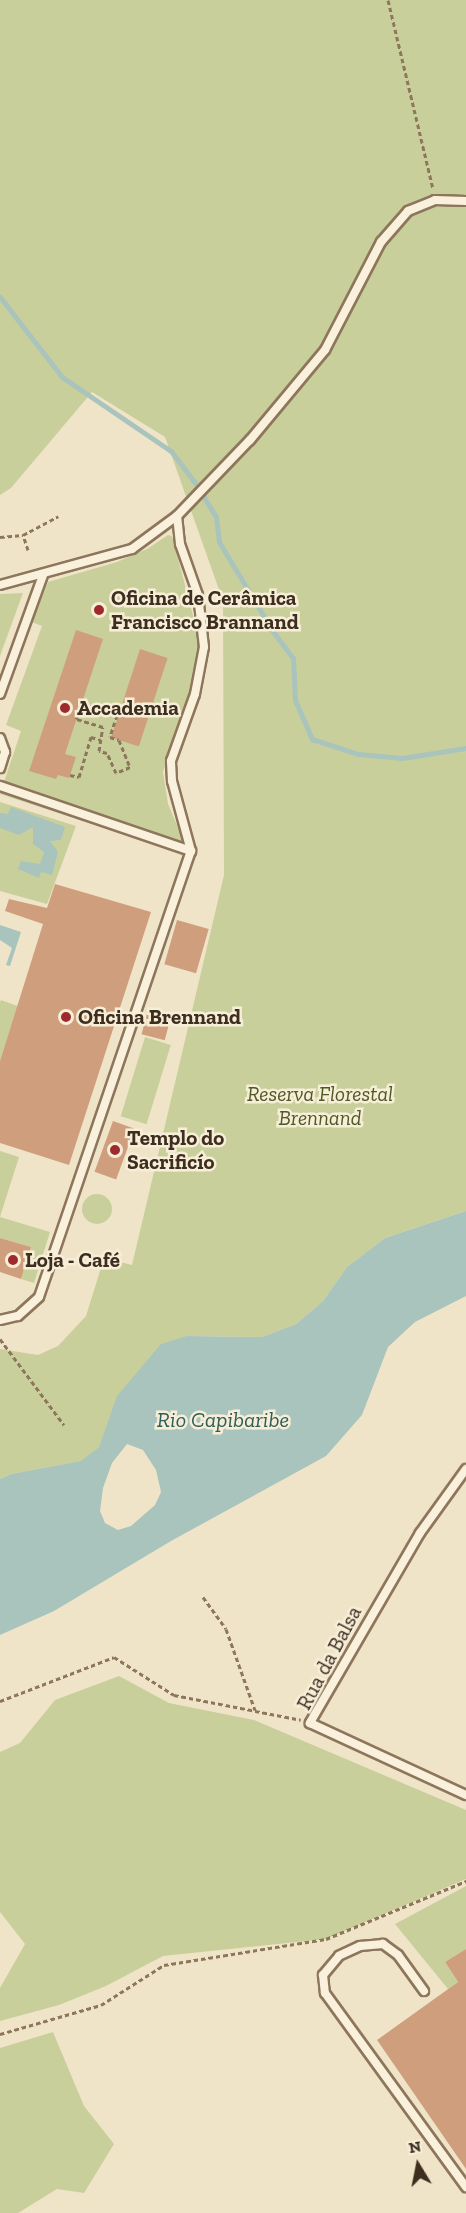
<!DOCTYPE html>
<html>
<head>
<meta charset="utf-8">
<style>
  body { margin:0 }
  #map { position:relative; width:466px; height:2213px; overflow:hidden; background:#f0e4c8; font-family:"Zilla Slab",serif }
  div>[style] { position:absolute }
  [style*='--x'] { left:calc(var(--x)*1px); top:calc(var(--y)*1px); width:calc(var(--w)*1px); rotate:calc(var(--a)*1deg) }
  .green>* { inset:0; background:#c9cf9b; transform-origin:0 0 }
  .round { border-radius:50% }
  .water>* { inset:0; background:#a9c4bc }
  .stream>* { height:5px; margin:-2.5px; padding:0 2.5px; transform-origin:2.5px; border-radius:2.5px; background:#a9c4bc }
  .building>* { inset:0; background:#cf9f7d; transform-origin:0 0 }
  .path>* { height:3px; margin-top:-1.5px; transform-origin:0; background:repeating-linear-gradient(90deg,#8d765c 0 4.5px,transparent 0 7.5px) }
  .roads { filter:drop-shadow(2px 0 #8d765c) drop-shadow(-2px 0 #8d765c) drop-shadow(0 2px #8d765c) drop-shadow(0 -2px #8d765c) }
  .lane>* { height:8px; margin:-4px; padding:0 4px; transform-origin:4px; border-radius:4px; background:#faf1dc }
  .dots>* { width:16px; height:16px; translate:-50% -50%; box-sizing:border-box; border:3px solid #f7eed8; border-radius:50% }
  span { translate:-50% -50%; white-space:nowrap; text-align:center; line-height:1.15; -webkit-text-stroke:5px #f7eed8; paint-order:stroke }
  .poi-label { font-size:21px; color:#3d2e20; font-weight:700 }
  .left { translate:0 -50%; text-align:left }
  .park-label { font-size:21px; color:#4d5a26; font-style:italic }
  .street-label { font-size:21px; color:#3d2e20 }
  .water-label { font-size:22px; color:#2f5d5a; font-style:italic }
  .north { position:absolute; left:388px; top:2135px; width:60px; height:60px; -webkit-text-stroke:4px #f7eed8; paint-order:stroke; rotate:350deg; font-size:16px; font-weight:700; line-height:24px; text-align:center; color:#3d2e20 }
  .north::after { content:''; display:block; margin:auto; width:21px; height:27px; background:#3d2e20; clip-path:polygon(50% 0,100% 100%,50% 72%,0 100%) }
</style>
</head>
<body>
<div id="map">
  <div class="green">
    <div style="clip-path:polygon(0 0,466px 0,466px 1211px,385px 1238px,347px 1267px,323px 1301px,296px 1324px,262px 1337px,187px 1336px,109px 1423px,99px 1447px,82px 1461px,11px 1474px,0 1479px,0 1349px,38px 1355px,58px 1346px,86px 1316px,104px 1258px,132px 1265px,224px 875px,223px 601px,165px 437px,92px 392px,11px 488px,0 495px)"></div>
    <div style="clip-path:polygon(168px 535px,172px 536px,199px 638px,190px 693px,163px 772px,168px 804px,186px 846px,184px 854px,0 794px,21px 731px,6px 725px,42px 626px,32px 622px,48px 582px,117px 562px,147px 549px)"></div>
    <div style="clip-path:polygon(23px 593px,0 656px,0 594px)"></div>
    <div style="clip-path:polygon(0 802px,76px 826px,47px 904px,0 891px)"></div>
    <div style="clip-path:polygon(1px 1000px,18px 1006px,0 1061px,0 1002px)"></div>
    <div style="left:145px;top:1037px;width:27px;height:83px;rotate:17deg"></div>
    <div style="clip-path:polygon(0 1151px,19px 1157px,0 1217px,50px 1232px,34px 1283px,21px 1279px,31px 1247px,0 1238px)"></div>
    <div class="round" style="left:82px;top:1194px;width:30px;height:30px"></div>
    <div style="clip-path:polygon(119px 1676px,169px 1703px,254px 1720px,466px 1810px,466px 1879px,326px 1939px,163px 1956px,106px 1986px,59px 2005px,0 2021px,0 1988px,25px 1944px,0 1912px,0 1752px,20px 1743px,55px 1700px)"></div>
    <div style="clip-path:polygon(466px 1886px,466px 1949px,445px 1962px,458px 1982px,448px 1989px,395px 1924px)"></div>
    <div style="clip-path:polygon(53px 2032px,84px 2106px,114px 2144px,84px 2193px,57px 2189px,18px 2213px,0 2213px,0 2048px)"></div>
  </div>
  <div class="water">
    <div style="clip-path:polygon(11px 807px,65px 827px,61px 840px,50px 841px,58px 852px,52px 875px,41px 872px,39px 878px,18px 869px,21px 861px,40px 864px,44px 852px,33px 844px,33px 827px,19px 835px,0 828px,0 813px,8px 814px)"></div>
    <div style="clip-path:polygon(0 925px,21px 932px,10px 966px,6px 965px,12px 948px,0 940px)"></div>
    <div style="clip-path:polygon(evenodd,466px 1211px,466px 1296px,415px 1322px,388px 1347px,362px 1415px,326px 1456px,171px 1541px,54px 1611px,0 1635px,0 1479px,11px 1474px,81px 1461px,99px 1447px,117px 1396px,161px 1344px,187px 1336px,262px 1337px,296px 1324px,323px 1301px,347px 1267px,385px 1238px,466px 1211px,127px 1444px,143px 1450px,156px 1470px,161px 1492px,155px 1505px,131px 1526px,118px 1530px,105px 1523px,100px 1511px,103px 1488px,112px 1463px,127px 1444px)"></div>
  </div>
  <div class="stream">
    <div style="--x:0;--y:297;--w:101;--a:52.2"></div>
    <div style="--x:62;--y:377;--w:132;--a:34.2"></div>
    <div style="--x:171;--y:451;--w:38;--a:53"></div>
    <div style="--x:194;--y:481;--w:42;--a:58.6"></div>
    <div style="--x:216;--y:517;--w:25;--a:83"></div>
    <div style="--x:219;--y:542;--w:106;--a:58.9"></div>
    <div style="--x:274;--y:633;--w:31;--a:53"></div>
    <div style="--x:293;--y:658;--w:42;--a:87.3"></div>
    <div style="--x:295;--y:700;--w:43;--a:66.4"></div>
    <div style="--x:312;--y:739;--w:48;--a:18.1"></div>
    <div style="--x:358;--y:754;--w:44;--a:5.2"></div>
    <div style="--x:402;--y:758;--w:65;--a:-8.9"></div>
  </div>
  <div class="building">
    <div style="clip-path:polygon(76px 630px,103px 639px,65px 754px,76px 757px,69px 778px,58px 775px,56px 779px,29px 771px)"></div>
    <div style="left:140px;top:649px;width:29px;height:93px;rotate:18deg"></div>
    <div style="clip-path:polygon(55px 884px,151px 912px,69px 1165px,0 1143px,0 1061px,43px 924px,5px 911px,9px 899px,47px 908px)"></div>
    <div style="left:177px;top:920px;width:33px;height:46px;rotate:16deg"></div>
    <div style="left:148px;top:1010px;width:24px;height:25px;rotate:15deg"></div>
    <div style="left:113px;top:1121px;width:23px;height:54px;rotate:20deg"></div>
    <div style="clip-path:polygon(0 1238px,31px 1247px,21px 1279px,0 1272px)"></div>
    <div style="clip-path:polygon(466px 1949px,466px 2169px,377px 2040px,458px 1982px,445px 1962px)"></div>
  </div>
  <div class="path">
    <div style="--x:388;--y:0;--w:194;--a:76.6"></div>
    <div style="--x:0;--y:537;--w:23;--a:-5"></div>
    <div style="--x:28;--y:550;--w:16;--a:-108"></div>
    <div style="--x:23;--y:535;--w:40;--a:-28"></div>
    <div style="--x:81;--y:704;--w:38;--a:17"></div>
    <div style="--x:117;--y:715;--w:23;--a:108"></div>
    <div style="--x:110;--y:737;--w:9;--a:18"></div>
    <div style="--x:119;--y:740;--w:29;--a:68"></div>
    <div style="--x:130;--y:767;--w:15;--a:157"></div>
    <div style="--x:116;--y:773;--w:22;--a:-114"></div>
    <div style="--x:107;--y:753;--w:8;--a:-166"></div>
    <div style="--x:99;--y:751;--w:24;--a:-81"></div>
    <div style="--x:103;--y:727;--w:28;--a:-163"></div>
    <div style="--x:76;--y:719;--w:16;--a:-72"></div>
    <div style="--x:70;--y:775;--w:9;--a:13"></div>
    <div style="--x:79;--y:777;--w:42;--a:-73.3"></div>
    <div style="--x:91;--y:737;--w:10;--a:17"></div>
    <div style="--x:0;--y:1339;--w:107;--a:53.3"></div>
    <div style="--x:203;--y:1597;--w:39;--a:54"></div>
    <div style="--x:226;--y:1629;--w:86;--a:70.3"></div>
    <div style="--x:0;--y:1701;--w:122;--a:-21.1"></div>
    <div style="--x:114;--y:1657;--w:71;--a:32.3"></div>
    <div style="--x:174;--y:1695;--w:129;--a:11.1"></div>
    <div style="--x:0;--y:2034;--w:105;--a:-16"></div>
    <div style="--x:101;--y:2005;--w:75;--a:-32.4"></div>
    <div style="--x:164;--y:1965;--w:164;--a:-9.1"></div>
    <div style="--x:326;--y:1939;--w:152;--a:-22.5"></div>
  </div>
  <div class="roads">
    <div class="lane">
      <div style="--x:0;--y:585;--w:137;--a:-15.3"></div>
      <div style="--x:132;--y:549;--w:56;--a:-36.3"></div>
      <div style="--x:177;--y:516;--w:105;--a:-46.2"></div>
      <div style="--x:250;--y:440;--w:117;--a:-50.2"></div>
      <div style="--x:325;--y:350;--w:122;--a:-62.6"></div>
      <div style="--x:381;--y:242;--w:41;--a:-48.9"></div>
      <div style="--x:408;--y:211;--w:29;--a:-22"></div>
      <div style="--x:435;--y:200;--w:31;--a:2"></div>
      <div style="--x:0;--y:694;--w:127;--a:-70.1"></div>
      <div style="--x:0;--y:738;--w:15;--a:70"></div>
      <div style="--x:5;--y:752;--w:17;--a:107"></div>
      <div style="--x:0;--y:786;--w:202;--a:18.8"></div>
      <div style="--x:0;--y:1320;--w:18;--a:-13"></div>
      <div style="--x:18;--y:1316;--w:28;--a:-42"></div>
      <div style="--x:39;--y:1297;--w:471;--a:-71.2"></div>
      <div style="--x:191;--y:851;--w:73;--a:-105.2"></div>
      <div style="--x:172;--y:781;--w:20;--a:-93"></div>
      <div style="--x:171;--y:761;--w:71;--a:-70.3"></div>
      <div style="--x:195;--y:694;--w:48;--a:-79.2"></div>
      <div style="--x:204;--y:647;--w:52;--a:-96.6"></div>
      <div style="--x:198;--y:595;--w:54;--a:-109.4"></div>
      <div style="--x:180;--y:544;--w:28;--a:-96"></div>
      <div style="--x:466;--y:1469;--w:79;--a:125.7"></div>
      <div style="--x:420;--y:1533;--w:220;--a:120.1"></div>
      <div style="--x:310;--y:1723;--w:172;--a:24.8"></div>
      <div style="--x:424;--y:1991;--w:44;--a:-125.8"></div>
      <div style="--x:398;--y:1955;--w:19;--a:-144"></div>
      <div style="--x:383;--y:1944;--w:23;--a:175"></div>
      <div style="--x:360;--y:1946;--w:23;--a:155"></div>
      <div style="--x:339;--y:1956;--w:25;--a:130"></div>
      <div style="--x:323;--y:1975;--w:18;--a:84"></div>
      <div style="--x:325;--y:1993;--w:240;--a:54"></div>
    </div>
  </div>
  <div class="dots">
    <div style="left:99px;top:610px;background:#9e2a2b"></div>
    <div style="left:65px;top:708px;background:#9e2a2b"></div>
    <div style="left:66px;top:1017px;background:#9e2a2b"></div>
    <div style="left:115px;top:1150px;background:#9e2a2b"></div>
    <div style="left:13px;top:1260px;background:#9e2a2b"></div>
  </div>
  <div class="poi-label">
    <span class="left" style="left:111px;top:610px">Oficina de Cerâmica<br>Francisco Brannand</span>
    <span class="left" style="left:77px;top:708px">Accademia</span>
    <span class="left" style="left:78px;top:1017px">Oficina Brennand</span>
    <span class="left" style="left:127px;top:1150px">Templo do<br>Sacrificío</span>
    <span class="left" style="left:25px;top:1260px">Loja - Café</span>
  </div>
  <div class="park-label">
    <span style="left:320px;top:1106px">Reserva Florestal<br>Brennand</span>
  </div>
  <div class="street-label">
    <span style="left:329px;top:1658px;rotate:-62deg">Rua da Balsa</span>
  </div>
  <div class="water-label">
    <span style="left:223px;top:1420px">Rio Capibaribe</span>
  </div>
  <div class="north">N</div>
</div>
</body>
</html>
